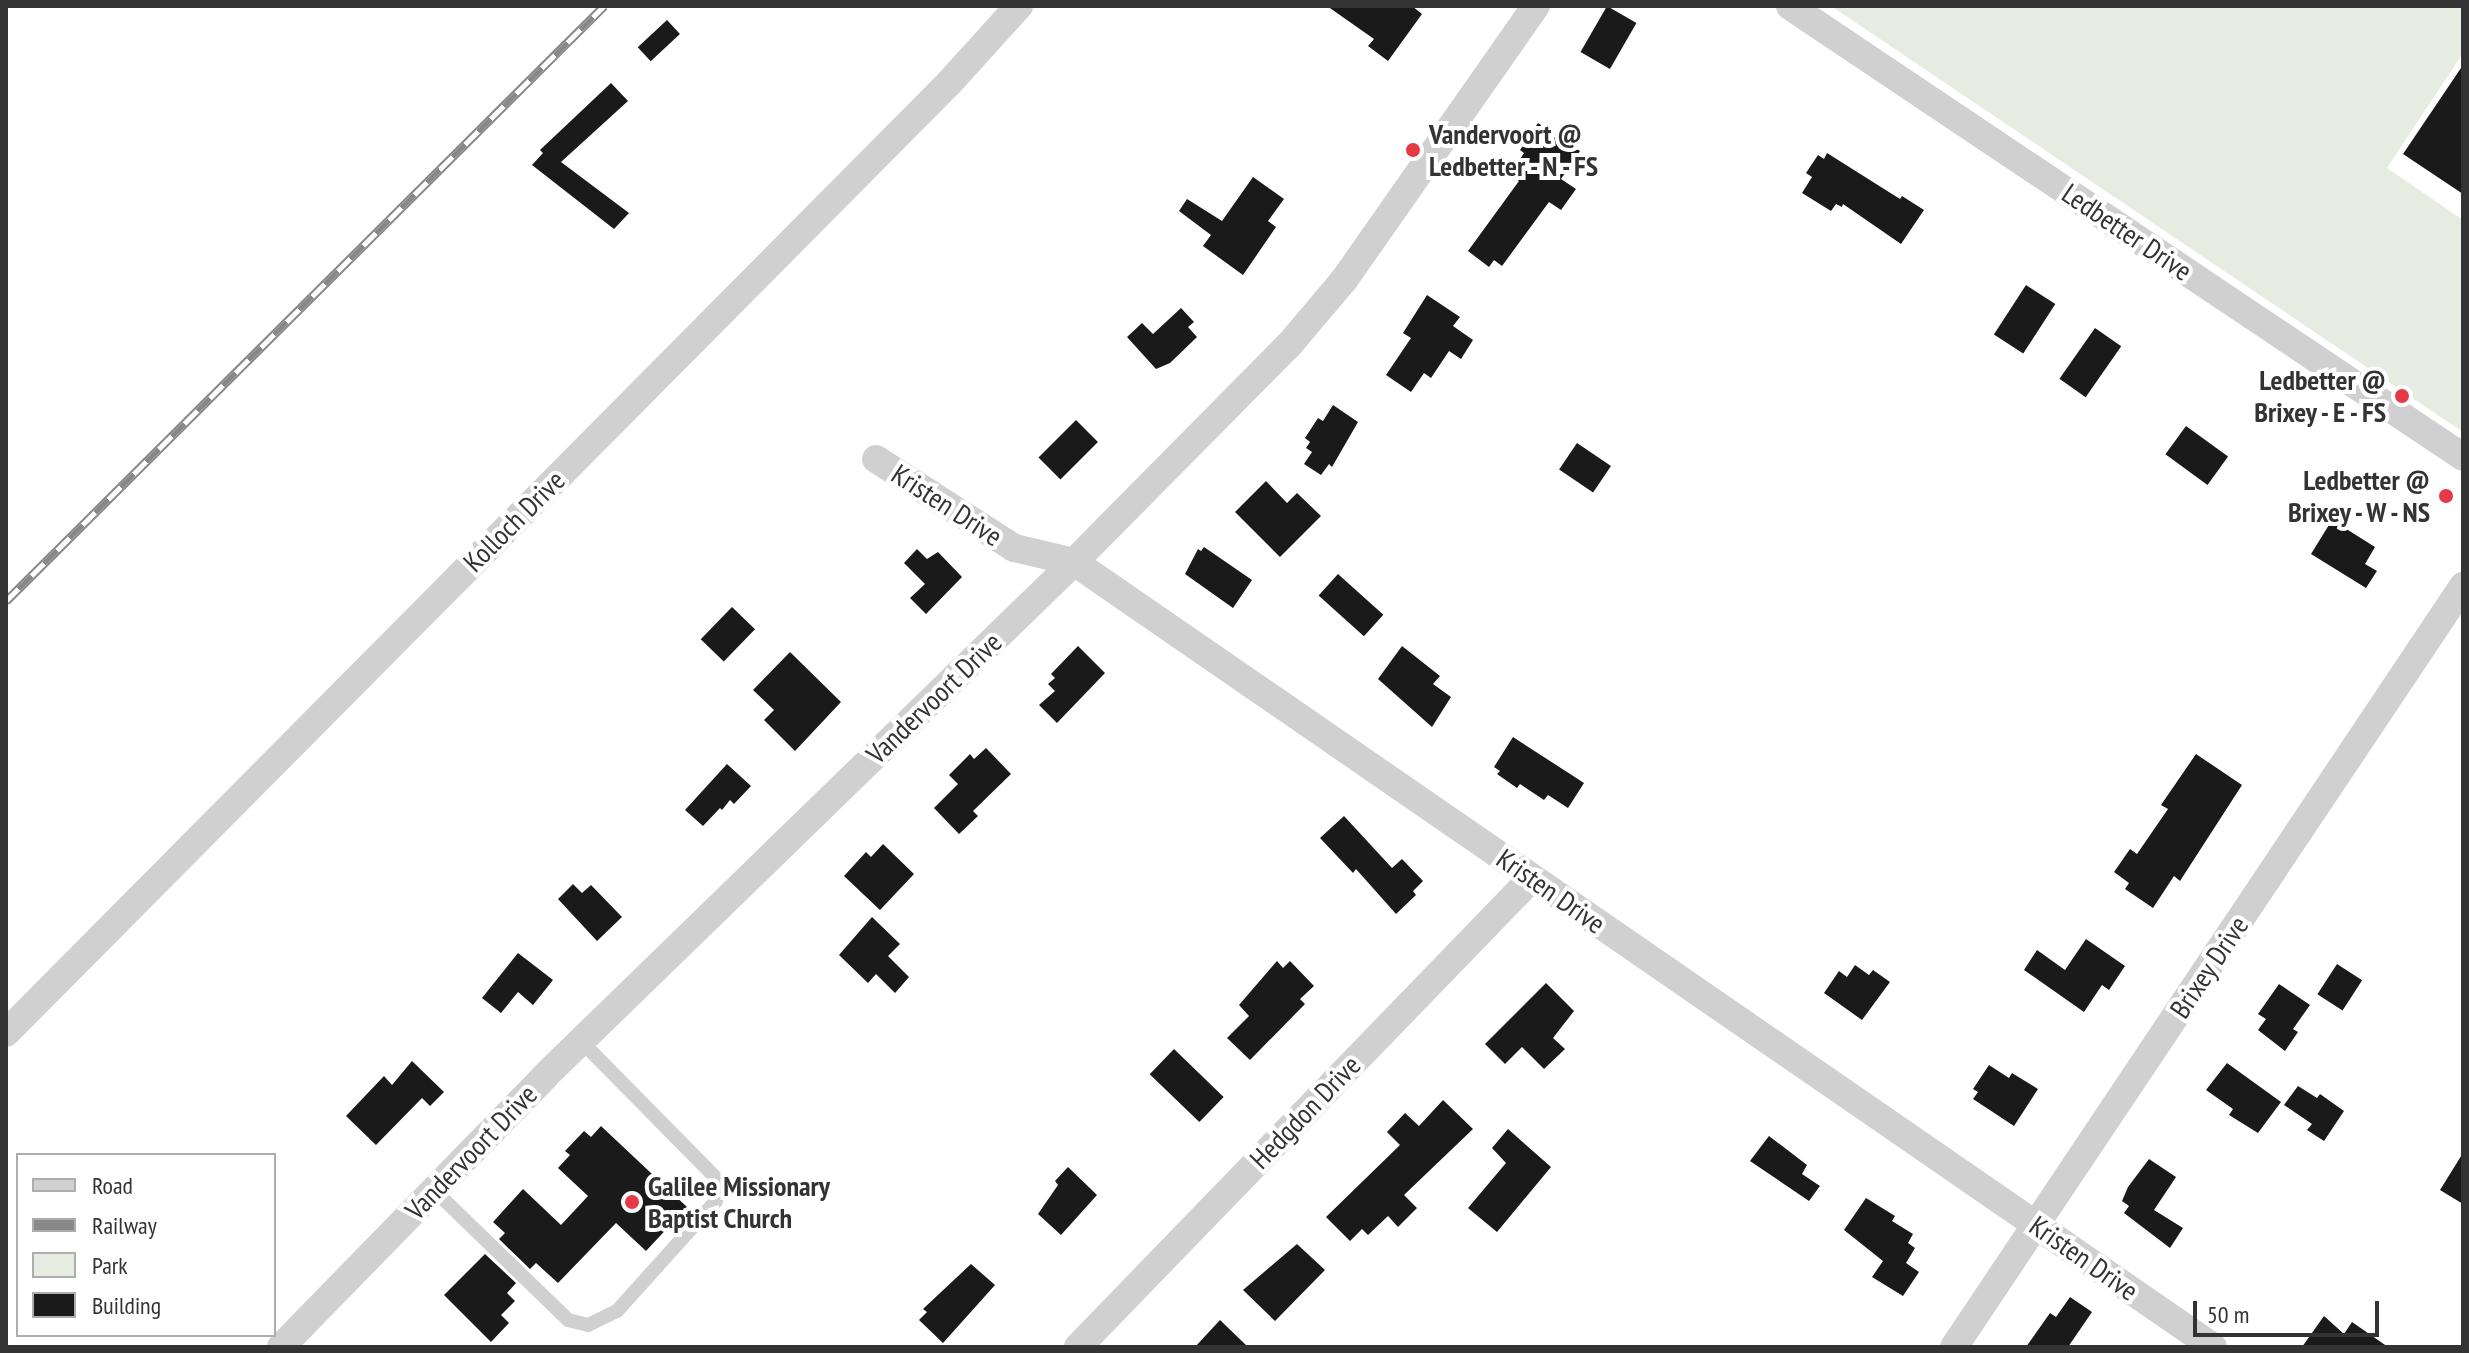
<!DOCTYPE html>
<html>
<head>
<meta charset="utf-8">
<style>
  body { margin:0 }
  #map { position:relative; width:2469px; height:1353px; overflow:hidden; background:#fff; font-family:"PT Sans Narrow",sans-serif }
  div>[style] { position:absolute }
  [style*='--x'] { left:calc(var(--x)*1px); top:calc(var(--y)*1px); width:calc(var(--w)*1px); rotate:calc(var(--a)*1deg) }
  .green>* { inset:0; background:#e6ecdf }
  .building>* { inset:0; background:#1a1a1a; transform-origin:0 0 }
  .lane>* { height:14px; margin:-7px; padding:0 7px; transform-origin:7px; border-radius:7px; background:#d0d0d0 }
  .street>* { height:28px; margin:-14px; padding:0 14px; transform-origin:14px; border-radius:14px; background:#d0d0d0 }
  .rail>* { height:9px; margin-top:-4.5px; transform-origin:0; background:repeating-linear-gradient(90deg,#fff 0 18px,#888 0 36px); box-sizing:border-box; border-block:2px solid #888 }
  .dots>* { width:22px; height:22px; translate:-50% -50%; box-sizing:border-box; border:4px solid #fff; border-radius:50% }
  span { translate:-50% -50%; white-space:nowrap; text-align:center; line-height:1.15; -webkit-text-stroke:8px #fff; paint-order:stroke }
  .poi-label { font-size:28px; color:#333; font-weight:700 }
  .left { translate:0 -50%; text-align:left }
  .right { translate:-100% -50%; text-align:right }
  .street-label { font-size:28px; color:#333 }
  .frame { position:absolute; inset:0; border:8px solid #333; pointer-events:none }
  .legend { position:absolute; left:16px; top:1153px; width:260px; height:184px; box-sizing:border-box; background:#fff; border:2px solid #adadad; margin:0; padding:10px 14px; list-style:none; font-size:24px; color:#333 }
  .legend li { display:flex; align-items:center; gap:16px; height:40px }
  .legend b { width:40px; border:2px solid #adadad }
  .scale { position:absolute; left:2193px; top:1301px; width:186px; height:36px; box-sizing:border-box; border:4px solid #333; border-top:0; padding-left:10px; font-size:24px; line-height:28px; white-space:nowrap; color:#333; -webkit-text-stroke:6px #fff; paint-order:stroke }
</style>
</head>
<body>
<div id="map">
  <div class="green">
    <div style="clip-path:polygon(1831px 6px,2463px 6px,2463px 53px,2387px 168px,2463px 220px,2463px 432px)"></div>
  </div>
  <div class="building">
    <div style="clip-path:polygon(1327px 6px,1412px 6px,1422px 14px,1388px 61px,1368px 46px,1374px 39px)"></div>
    <div style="left:1607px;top:6px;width:34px;height:53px;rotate:30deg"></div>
    <div style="left:667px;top:20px;width:19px;height:40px;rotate:47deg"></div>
    <div style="clip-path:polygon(2463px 65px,2463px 194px,2403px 154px)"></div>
    <div style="clip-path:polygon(611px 83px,628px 101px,561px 162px,629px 213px,614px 229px,532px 165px,543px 153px,540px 150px)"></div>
    <div style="clip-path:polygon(1538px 123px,1580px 151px,1561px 179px,1576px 189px,1561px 210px,1549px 202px,1502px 266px,1494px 260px,1489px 267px,1468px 251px,1519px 181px,1510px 175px,1524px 153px,1520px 150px)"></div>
    <div style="clip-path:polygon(1827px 153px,1900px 199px,1902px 196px,1924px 210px,1901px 244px,1843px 204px,1842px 207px,1836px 204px,1831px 211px,1802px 193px,1812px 177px,1806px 173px,1818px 155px,1824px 159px)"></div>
    <div style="clip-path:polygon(1253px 177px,1284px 199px,1268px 221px,1276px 227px,1243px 275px,1203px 246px,1211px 235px,1179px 211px,1187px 199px,1222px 221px)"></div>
    <div style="left:2026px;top:285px;width:35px;height:59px;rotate:33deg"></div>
    <div style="clip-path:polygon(1427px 295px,1460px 317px,1453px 326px,1473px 340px,1461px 359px,1449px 351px,1431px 378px,1424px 373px,1411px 392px,1386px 375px,1411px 338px,1403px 333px)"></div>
    <div style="clip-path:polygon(1181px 308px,1194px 322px,1188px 327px,1197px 337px,1170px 363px,1156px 369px,1127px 337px,1142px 323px,1153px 334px)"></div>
    <div style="left:2095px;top:328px;width:32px;height:62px;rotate:35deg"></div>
    <div style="clip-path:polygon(1333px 405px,1358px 422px,1332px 467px,1329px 464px,1321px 475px,1304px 464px,1312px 452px,1306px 448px,1310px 442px,1305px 438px,1318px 418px,1323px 421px)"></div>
    <div style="left:1076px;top:420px;width:31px;height:53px;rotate:45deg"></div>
    <div style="left:2186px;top:426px;width:52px;height:35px;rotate:36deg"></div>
    <div style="left:1577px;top:443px;width:41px;height:32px;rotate:34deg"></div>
    <div style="clip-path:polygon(1266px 481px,1287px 503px,1297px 493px,1321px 516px,1280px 557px,1235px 512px)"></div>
    <div style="clip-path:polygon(2332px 520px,2375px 547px,2365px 564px,2377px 571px,2366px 588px,2311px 554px)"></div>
    <div style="clip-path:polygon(1204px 547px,1252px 580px,1233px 608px,1185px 574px,1198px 549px,1201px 551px)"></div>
    <div style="clip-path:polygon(917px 549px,927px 559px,938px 552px,962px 577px,926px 614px,910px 598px,925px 584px,904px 563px)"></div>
    <div style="left:1338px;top:574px;width:61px;height:29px;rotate:42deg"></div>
    <div style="left:732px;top:607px;width:32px;height:45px;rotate:44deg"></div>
    <div style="clip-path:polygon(1078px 646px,1105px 673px,1057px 723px,1039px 705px,1055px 691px,1048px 684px,1055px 678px,1051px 674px)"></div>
    <div style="clip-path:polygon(1402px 646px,1440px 676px,1433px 684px,1451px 697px,1432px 727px,1378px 679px)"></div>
    <div style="clip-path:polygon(790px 652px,841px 702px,795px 751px,764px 720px,774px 710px,753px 690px)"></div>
    <div style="clip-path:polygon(1513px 737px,1584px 783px,1568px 808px,1548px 795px,1544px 800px,1520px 784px,1517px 788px,1497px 774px,1500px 771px,1494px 767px)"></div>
    <div style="clip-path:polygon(986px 748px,1011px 774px,973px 811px,978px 816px,959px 834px,934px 808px,958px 784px,949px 775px,970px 754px,974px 759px)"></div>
    <div style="clip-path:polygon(2196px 754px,2242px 785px,2180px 881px,2174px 876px,2153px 908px,2125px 889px,2129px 883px,2114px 872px,2130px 849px,2137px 854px,2168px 809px,2161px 805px)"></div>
    <div style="clip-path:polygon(727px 764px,751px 786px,734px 804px,730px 800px,722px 810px,720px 808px,703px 826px,685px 810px)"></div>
    <div style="clip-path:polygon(1344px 816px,1392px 868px,1402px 859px,1423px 881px,1413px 891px,1416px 895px,1396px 914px,1356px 869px,1353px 873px,1320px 838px)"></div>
    <div style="clip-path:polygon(883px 844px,914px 874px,880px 910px,844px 876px,866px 852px,871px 857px)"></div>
    <div style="clip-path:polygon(573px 884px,582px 893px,591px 885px,622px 917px,597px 941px,558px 899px)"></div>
    <div style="clip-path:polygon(872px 917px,900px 944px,888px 956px,909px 977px,895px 993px,876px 974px,868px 983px,839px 955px)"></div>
    <div style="clip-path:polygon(2086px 939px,2125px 966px,2109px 990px,2102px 985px,2084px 1012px,2024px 970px,2037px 950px,2065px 970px)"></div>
    <div style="clip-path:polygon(518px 953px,553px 980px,533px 1005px,518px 992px,501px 1013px,482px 998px)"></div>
    <div style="clip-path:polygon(1277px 961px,1283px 968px,1290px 961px,1314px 986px,1300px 999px,1305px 1004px,1250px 1060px,1227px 1038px,1249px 1016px,1239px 1005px)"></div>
    <div style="left:2337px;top:964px;width:30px;height:36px;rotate:33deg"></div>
    <div style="clip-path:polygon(1855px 965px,1869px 975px,1873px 970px,1890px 982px,1862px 1020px,1824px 993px,1839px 971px,1847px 977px)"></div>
    <div style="clip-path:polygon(1546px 983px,1574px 1011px,1553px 1038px,1565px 1049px,1544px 1069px,1522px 1047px,1505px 1064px,1485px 1044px)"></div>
    <div style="clip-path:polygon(2279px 984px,2310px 1005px,2293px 1029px,2298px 1032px,2285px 1051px,2258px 1030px,2266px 1019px,2258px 1014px)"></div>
    <div style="left:1174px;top:1049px;width:69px;height:35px;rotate:44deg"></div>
    <div style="clip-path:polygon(412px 1061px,444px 1092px,430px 1106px,422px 1098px,376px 1145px,346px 1116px,384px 1076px,392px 1085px)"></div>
    <div style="clip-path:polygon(2227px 1063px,2281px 1102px,2258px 1133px,2229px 1115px,2233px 1109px,2206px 1090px)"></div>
    <div style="clip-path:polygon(1989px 1065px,2009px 1078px,2012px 1073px,2038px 1089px,2014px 1126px,1973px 1099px,1978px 1092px,1973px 1089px)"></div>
    <div style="clip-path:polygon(2298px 1086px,2317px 1098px,2320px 1094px,2344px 1111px,2324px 1141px,2307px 1130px,2312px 1124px,2284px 1105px)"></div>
    <div style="clip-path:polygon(1443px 1100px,1473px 1129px,1404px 1195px,1417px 1208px,1398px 1227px,1388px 1216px,1368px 1235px,1362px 1229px,1350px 1241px,1326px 1217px,1400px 1145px,1387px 1132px,1405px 1113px,1419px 1126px)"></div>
    <div style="clip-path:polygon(601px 1126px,687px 1207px,646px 1251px,616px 1223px,558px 1283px,536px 1263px,530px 1269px,499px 1239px,505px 1233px,493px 1222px,523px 1189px,561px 1225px,588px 1196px,558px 1168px,570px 1155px,565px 1151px,584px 1131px,591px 1137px)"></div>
    <div style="clip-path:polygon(1508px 1129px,1551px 1167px,1497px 1232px,1468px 1208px,1506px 1163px,1492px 1148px)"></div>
    <div style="clip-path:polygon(1769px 1136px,1807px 1165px,1802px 1174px,1820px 1186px,1809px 1201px,1750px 1161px)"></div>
    <div style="clip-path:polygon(2463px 1153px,2463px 1204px,2440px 1190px)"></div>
    <div style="clip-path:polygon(2149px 1159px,2176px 1177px,2154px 1210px,2183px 1228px,2170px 1248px,2124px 1213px,2129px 1206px,2122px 1201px,2128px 1187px)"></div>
    <div style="clip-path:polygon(1068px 1167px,1097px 1195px,1061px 1235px,1038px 1214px,1058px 1185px,1055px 1181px)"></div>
    <div style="clip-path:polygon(1866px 1198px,1895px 1216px,1892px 1221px,1913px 1234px,1908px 1243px,1915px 1248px,1906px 1263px,1919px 1272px,1903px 1296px,1872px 1277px,1883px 1261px,1844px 1230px)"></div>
    <div style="clip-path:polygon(1297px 1244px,1325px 1270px,1275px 1321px,1243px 1290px)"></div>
    <div style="clip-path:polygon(485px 1254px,516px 1283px,507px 1293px,515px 1301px,501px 1315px,509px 1323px,491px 1342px,444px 1295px)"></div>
    <div style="clip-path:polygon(971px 1264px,995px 1285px,943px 1343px,919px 1320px,927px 1312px,923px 1309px)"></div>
    <div style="clip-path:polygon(2070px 1297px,2092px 1312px,2068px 1347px,2026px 1347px,2050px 1313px,2056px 1317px)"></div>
    <div style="clip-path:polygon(2324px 1316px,2344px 1334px,2352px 1322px,2388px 1347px,2302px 1347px)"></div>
    <div style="clip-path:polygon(1220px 1320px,1248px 1347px,1195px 1347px)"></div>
  </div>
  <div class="lane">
    <div style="--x:434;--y:1190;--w:187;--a:44.1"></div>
    <div style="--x:568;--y:1320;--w:21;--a:14"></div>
    <div style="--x:588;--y:1325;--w:32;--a:-26"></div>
    <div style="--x:617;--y:1311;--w:148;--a:-48"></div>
    <div style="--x:716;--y:1201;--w:20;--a:-81"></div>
    <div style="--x:719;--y:1181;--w:197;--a:-134.6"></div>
  </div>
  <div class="street">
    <div style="--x:1790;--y:6;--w:810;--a:33.83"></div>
    <div style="--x:876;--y:459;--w:164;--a:32.8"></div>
    <div style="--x:1014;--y:548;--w:62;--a:13.1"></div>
    <div style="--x:1074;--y:562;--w:1383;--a:34.57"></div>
    <div style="--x:6;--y:1033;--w:1340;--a:-45.21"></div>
    <div style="--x:950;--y:82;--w:103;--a:-47.8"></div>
    <div style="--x:281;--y:1347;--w:378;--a:-45.7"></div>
    <div style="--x:545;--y:1076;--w:738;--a:-44.18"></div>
    <div style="--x:1074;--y:562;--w:305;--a:-45.3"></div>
    <div style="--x:1289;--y:345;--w:85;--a:-49.8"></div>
    <div style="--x:1344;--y:280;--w:335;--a:-55"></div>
    <div style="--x:1078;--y:1347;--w:653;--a:-45.93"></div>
    <div style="--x:1954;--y:1347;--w:916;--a:-56.22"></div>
  </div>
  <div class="rail">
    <div style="--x:6;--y:601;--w:844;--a:-44.86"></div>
  </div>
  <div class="dots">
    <div style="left:1413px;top:150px;background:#e63946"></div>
    <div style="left:2402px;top:396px;background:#e63946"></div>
    <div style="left:2446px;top:496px;background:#e63946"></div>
    <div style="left:632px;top:1202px;background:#e63946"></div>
  </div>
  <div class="poi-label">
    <span class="left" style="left:1429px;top:150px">Vandervoort @<br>Ledbetter - N - FS</span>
    <span class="right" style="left:2386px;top:396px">Ledbetter @<br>Brixey - E - FS</span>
    <span class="right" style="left:2430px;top:496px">Ledbetter @<br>Brixey - W - NS</span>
    <span class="left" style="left:648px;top:1202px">Galilee Missionary<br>Baptist Church</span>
  </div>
  <div class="street-label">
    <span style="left:2127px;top:232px;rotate:34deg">Ledbetter Drive</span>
    <span style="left:947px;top:505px;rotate:33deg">Kristen Drive</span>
    <span style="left:514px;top:521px;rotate:-45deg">Kolloch Drive</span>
    <span style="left:934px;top:698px;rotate:-44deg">Vandervoort Drive</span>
    <span style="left:1551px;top:891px;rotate:35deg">Kristen Drive</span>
    <span style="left:2209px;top:967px;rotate:-56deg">Brixey Drive</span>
    <span style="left:1305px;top:1112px;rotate:-46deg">Hedgdon Drive</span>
    <span style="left:471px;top:1152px;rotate:-46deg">Vandervoort Drive</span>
    <span style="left:2084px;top:1258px;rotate:35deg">Kristen Drive</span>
  </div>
  <div class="frame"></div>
  <ul class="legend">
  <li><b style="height:10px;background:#d0d0d0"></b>Road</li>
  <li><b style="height:10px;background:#888"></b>Railway</li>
  <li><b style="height:22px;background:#e6ecdf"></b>Park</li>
  <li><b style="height:22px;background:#1a1a1a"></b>Building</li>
  </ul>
  <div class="scale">50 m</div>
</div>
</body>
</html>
